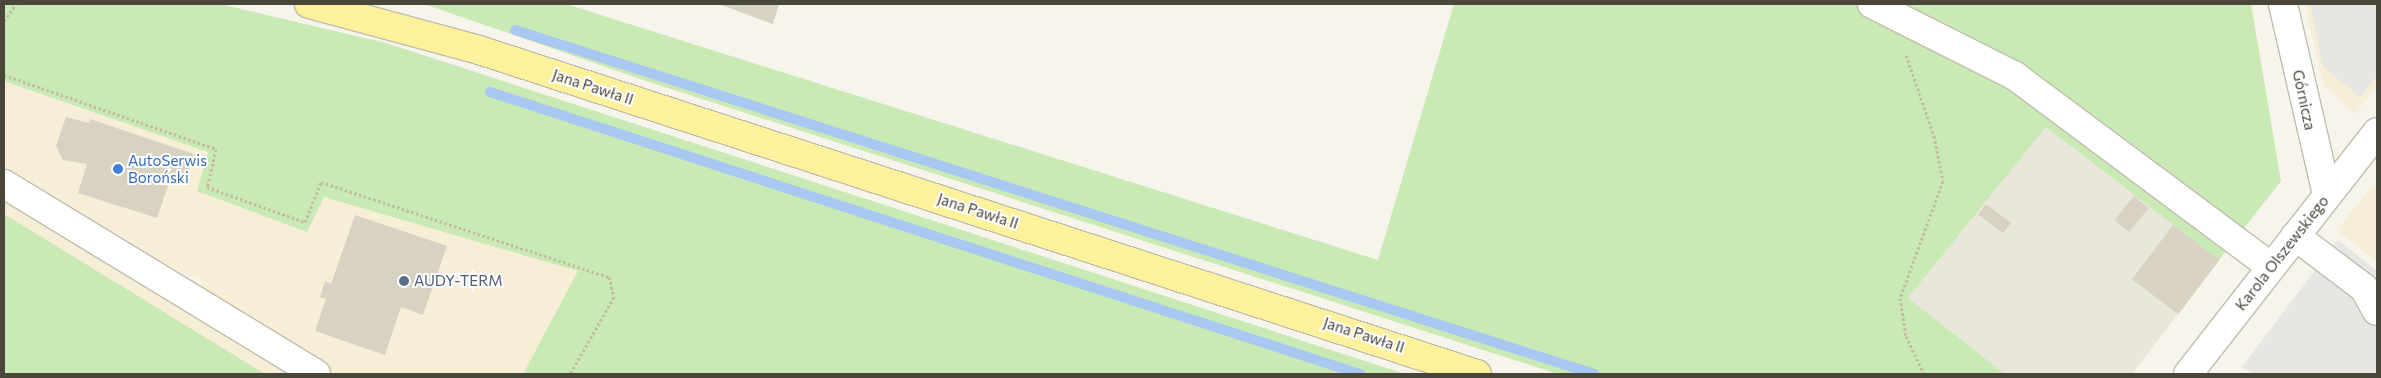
<!DOCTYPE html>
<html>
<head>
<meta charset="utf-8">
<style>
  body { margin:0 }
  #map { position:relative; width:2381px; height:378px; overflow:hidden; background:#f6f4eb; font-family:Commissioner,sans-serif }
  div>[style] { position:absolute }
  [style*='--x'] { left:calc(var(--x)*1px); top:calc(var(--y)*1px); width:calc(var(--w)*1px); rotate:calc(var(--a)*1deg) }
  .residential>* { inset:0; background:#e9e7d9 }
  .commercial>* { inset:0; background:#f6eed7 }
  .green>* { inset:0; background:#c9e9b5 }
  .parking>* { inset:0; background:#e7e6e2 }
  .stream>* { height:10px; margin:-5px; padding:0 5px; transform-origin:5px; border-radius:5px; background:#a9c8f1 }
  .building>* { inset:0; background:#d7d2c1; transform-origin:0 0 }
  .path>* { height:3px; margin-top:-1.5px; transform-origin:0; background:repeating-linear-gradient(90deg,#c3bc9f 0 2.5px,transparent 0 5px) }
  .roads { filter:drop-shadow(1px 0 #c1beae) drop-shadow(-1px 0 #c1beae) drop-shadow(0 1px #c1beae) drop-shadow(0 -1px #c1beae) }
  .minor>* { height:28px; margin:-14px; padding:0 14px; transform-origin:14px; border-radius:14px; background:#fff }
  .major>* { height:28px; margin:-14px; padding:0 14px; transform-origin:14px; border-radius:14px; background:#fef19c }
  .dots>* { width:14px; height:14px; translate:-50% -50%; box-sizing:border-box; border:2px solid #fff; border-radius:50% }
  span { translate:-50% -50%; white-space:nowrap; text-align:center; line-height:1.15; -webkit-text-stroke:4px #fff; paint-order:stroke }
  .street-label { font-size:15px; color:#4a4639 }
  .shop-label { font-size:15px; color:#366cbe }
  .left { translate:0 -50%; text-align:left }
  .service-label { font-size:15px; color:#4e5e75 }
  .frame { position:absolute; inset:0; border:5px solid #4a4639; pointer-events:none }
</style>
</head>
<body>
<div id="map">
  <div class="residential">
    <div style="clip-path:polygon(2046px 127px,2219px 260px,2132px 374px,2005px 374px,1908px 298px)"></div>
  </div>
  <div class="commercial">
    <div style="clip-path:polygon(2305px 4px,2377px 4px,2377px 86px,2355px 114px,2323px 85px)"></div>
    <div style="clip-path:polygon(4px 81px,208px 152px,197px 191px,307px 232px,324px 196px,579px 271px,523px 374px,4px 374px,4px 196px,188px 311px,203px 281px,166px 266px,4px 165px)"></div>
    <div style="clip-path:polygon(2377px 180px,2377px 262px,2337px 230px)"></div>
  </div>
  <div class="green">
    <div style="clip-path:polygon(4px 4px,220px 4px,386px 43px,1405px 374px,523px 374px,578px 271px,324px 197px,307px 232px,197px 191px,208px 152px,4px 81px)"></div>
    <div style="clip-path:polygon(424px 4px,566px 4px,1378px 260px,1454px 4px,2251px 4px,2281px 181px,2219px 260px,2046px 127px,1908px 298px,2005px 374px,1558px 374px,649px 82px)"></div>
    <div style="clip-path:polygon(4px 214px,265px 374px,4px 374px)"></div>
  </div>
  <div class="parking">
    <div style="clip-path:polygon(2310px 4px,2377px 4px,2377px 76px,2360px 97px,2323px 67px)"></div>
    <div style="clip-path:polygon(2338px 240px,2377px 271px,2377px 374px,2254px 374px,2242px 367px)"></div>
  </div>
  <div class="stream">
    <div style="--x:515;--y:30;--w:1133;--a:17.68"></div>
    <div style="--x:490;--y:92;--w:915;--a:17.96"></div>
  </div>
  <div class="building">
    <div style="clip-path:polygon(719px 4px,779px 4px,773px 24px)"></div>
    <div style="clip-path:polygon(66px 117px,89px 123px,90px 119px,194px 154px,186px 179px,172px 174px,157px 218px,78px 193px,87px 164px,63px 160px,56px 146px)"></div>
    <div style="left:2134px;top:196px;width:19px;height:31px;rotate:39deg"></div>
    <div style="left:1986px;top:204px;width:31px;height:13px;rotate:37deg"></div>
    <div style="clip-path:polygon(355px 215px,447px 246px,423px 315px,401px 307px,385px 355px,315px 331px,326px 299px,320px 297px,325px 281px,331px 284px)"></div>
    <div style="left:2173px;top:225px;width:58px;height:68px;rotate:37deg"></div>
  </div>
  <div class="path">
    <div style="--x:4;--y:21;--w:21;--a:-55"></div>
    <div style="--x:1906;--y:55;--w:86;--a:70.9"></div>
    <div style="--x:1934;--y:136;--w:46;--a:78.7"></div>
    <div style="--x:1943;--y:181;--w:125;--a:110.2"></div>
    <div style="--x:1900;--y:298;--w:38;--a:81"></div>
    <div style="--x:1906;--y:336;--w:42;--a:64.7"></div>
    <div style="--x:4;--y:75;--w:225;--a:19.2"></div>
    <div style="--x:216;--y:149;--w:39;--a:103"></div>
    <div style="--x:207;--y:187;--w:104;--a:19.7"></div>
    <div style="--x:305;--y:222;--w:43;--a:-68.2"></div>
    <div style="--x:321;--y:182;--w:303;--a:18.3"></div>
    <div style="--x:609;--y:277;--w:21;--a:76"></div>
    <div style="--x:614;--y:297;--w:89;--a:119.7"></div>
  </div>
  <div class="roads">
    <div class="minor">
      <div style="--x:1872;--y:4;--w:160;--a:26.7"></div>
      <div style="--x:2015;--y:76;--w:319;--a:36.7"></div>
      <div style="--x:2283;--y:4;--w:196;--a:77"></div>
      <div style="--x:4;--y:184;--w:365;--a:31.3"></div>
      <div style="--x:2295;--y:236;--w:86;--a:37"></div>
      <div style="--x:2364;--y:288;--w:26;--a:61"></div>
      <div style="--x:2188;--y:374;--w:307;--a:-52"></div>
    </div>
    <div class="major">
      <div style="--x:309;--y:4;--w:176;--a:15.1"></div>
      <div style="--x:479;--y:50;--w:1049;--a:17.99"></div>
    </div>
  </div>
  <div class="dots">
    <div style="left:118px;top:169px;background:#3f7fe0"></div>
    <div style="left:404px;top:281px;background:#5c6f8a"></div>
  </div>
  <div class="street-label">
    <span style="left:593px;top:87px;rotate:18deg">Jana Pawła II</span>
    <span style="left:2304px;top:100px;rotate:78deg">Górnicza</span>
    <span style="left:978px;top:211px;rotate:18deg">Jana Pawła II</span>
    <span style="left:2282px;top:253px;rotate:-52deg">Karola Olszewskiego</span>
    <span style="left:1364px;top:335px;rotate:18deg">Jana Pawła II</span>
  </div>
  <div class="shop-label">
    <span class="left" style="left:128px;top:169px">AutoSerwis<br>Boroński</span>
  </div>
  <div class="service-label">
    <span class="left" style="left:414px;top:281px">AUDY-TERM</span>
  </div>
  <div class="frame"></div>
</div>
</body>
</html>
